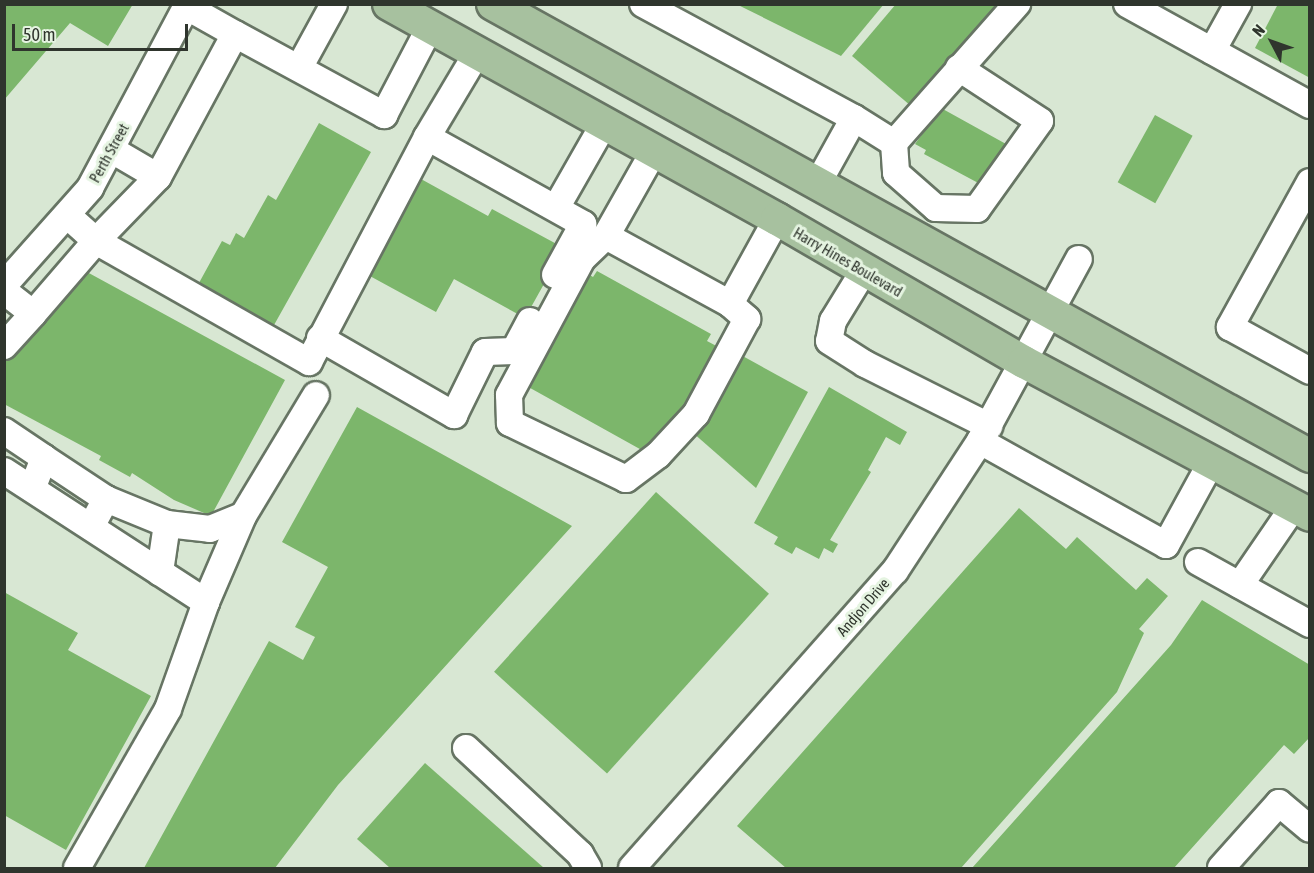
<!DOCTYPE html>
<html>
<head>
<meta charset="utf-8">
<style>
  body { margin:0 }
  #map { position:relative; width:1314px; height:873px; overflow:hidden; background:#d8e7d3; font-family:"Asap Condensed",sans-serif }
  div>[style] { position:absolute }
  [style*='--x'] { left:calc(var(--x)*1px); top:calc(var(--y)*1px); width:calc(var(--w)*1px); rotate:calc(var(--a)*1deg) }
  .building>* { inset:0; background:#7cb66b; transform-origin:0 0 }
  .roads { filter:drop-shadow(2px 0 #677564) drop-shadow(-2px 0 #677564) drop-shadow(0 2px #677564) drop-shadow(0 -2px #677564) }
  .minor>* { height:26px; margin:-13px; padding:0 13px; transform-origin:13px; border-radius:13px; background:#fff }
  .major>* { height:32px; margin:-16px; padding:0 16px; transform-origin:16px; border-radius:16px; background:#a7c19f }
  span { translate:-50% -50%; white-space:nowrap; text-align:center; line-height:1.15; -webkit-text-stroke:6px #e5f4e1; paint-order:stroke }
  .street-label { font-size:15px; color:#2f352d }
  .frame { position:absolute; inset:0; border:6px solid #2f352d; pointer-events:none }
  .north { position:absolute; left:1242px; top:12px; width:60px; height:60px; -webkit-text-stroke:4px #e5f4e1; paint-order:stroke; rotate:311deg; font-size:16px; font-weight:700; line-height:24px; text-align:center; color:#2f352d }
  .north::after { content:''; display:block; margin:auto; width:21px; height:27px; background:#2f352d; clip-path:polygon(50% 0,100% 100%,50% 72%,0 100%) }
  .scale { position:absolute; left:12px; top:24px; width:176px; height:27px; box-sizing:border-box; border:3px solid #2f352d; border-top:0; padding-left:8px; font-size:18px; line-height:21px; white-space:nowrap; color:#2f352d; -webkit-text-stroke:4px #e5f4e1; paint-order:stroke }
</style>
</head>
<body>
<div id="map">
  <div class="building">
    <div style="clip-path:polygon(4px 4px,133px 4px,108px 46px,70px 23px,4px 100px)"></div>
    <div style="clip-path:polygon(736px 4px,884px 4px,841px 56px)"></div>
    <div style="clip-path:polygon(896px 4px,997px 4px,911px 106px,852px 56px)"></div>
    <div style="clip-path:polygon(1278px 4px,1310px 4px,1310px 78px,1255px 48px)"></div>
    <div style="clip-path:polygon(941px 108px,1006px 144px,982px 185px,924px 154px,926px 150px,915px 144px)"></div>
    <div style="left:1155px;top:115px;width:43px;height:77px;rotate:29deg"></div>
    <div style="clip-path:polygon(319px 123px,371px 152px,269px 334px,194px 292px,222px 241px,230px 245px,236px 233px,244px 238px,268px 195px,276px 200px)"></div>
    <div style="clip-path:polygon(421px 179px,488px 216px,492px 209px,564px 248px,525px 318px,454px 279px,436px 312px,368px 275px)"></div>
    <div style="clip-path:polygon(76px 266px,285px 380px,211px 516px,174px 500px,132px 473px,130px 477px,99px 460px,101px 456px,4px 404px,4px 357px)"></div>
    <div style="clip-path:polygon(597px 271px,711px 334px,707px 341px,722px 349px,688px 409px,647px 453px,523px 384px,585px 272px,593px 277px)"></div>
    <div style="clip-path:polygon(739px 354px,808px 392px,756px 488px,692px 432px)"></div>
    <div style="clip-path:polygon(829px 387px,907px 432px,900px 445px,886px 437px,868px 470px,871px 472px,830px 540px,838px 544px,833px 553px,824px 548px,819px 559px,796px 547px,792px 554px,774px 544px,778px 537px,754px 523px)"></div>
    <div style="clip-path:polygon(357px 407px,572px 526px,338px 785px,275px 868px,144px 868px,269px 641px,303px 660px,315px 637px,295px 627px,328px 567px,282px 542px)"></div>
    <div style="left:656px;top:492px;width:152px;height:242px;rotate:42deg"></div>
    <div style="clip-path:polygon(1019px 508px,1066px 549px,1077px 537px,1136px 590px,1147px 578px,1168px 596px,1139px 629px,1144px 633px,1117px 692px,961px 868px,786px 868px,737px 826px)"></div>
    <div style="clip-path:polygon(4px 592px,78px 633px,68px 650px,151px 696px,66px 850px,4px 815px)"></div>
    <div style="clip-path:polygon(1202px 600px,1310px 665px,1310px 737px,1294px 754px,1284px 745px,1174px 868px,972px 868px,1171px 645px)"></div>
    <div style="clip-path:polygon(425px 763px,544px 868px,390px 868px,357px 839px)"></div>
  </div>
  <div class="roads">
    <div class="minor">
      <div style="--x:643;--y:4;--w:240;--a:28.4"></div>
      <div style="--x:854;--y:118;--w:74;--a:119"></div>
      <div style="--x:1127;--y:4;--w:209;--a:28.9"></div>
      <div style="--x:235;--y:34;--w:170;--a:28.5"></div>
      <div style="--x:384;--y:115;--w:99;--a:-62.4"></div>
      <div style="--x:1212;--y:51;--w:54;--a:-61"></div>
      <div style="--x:299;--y:68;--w:73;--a:-61.3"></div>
      <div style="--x:854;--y:118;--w:47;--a:32"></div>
      <div style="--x:894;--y:143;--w:186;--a:-48.5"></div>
      <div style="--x:427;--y:137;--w:179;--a:29.1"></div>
      <div style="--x:583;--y:224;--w:58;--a:118.8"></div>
      <div style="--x:894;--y:143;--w:30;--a:86"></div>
      <div style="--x:896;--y:173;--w:53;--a:41.2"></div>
      <div style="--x:936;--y:208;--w:41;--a:1.4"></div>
      <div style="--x:977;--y:209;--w:108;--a:-54.4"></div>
      <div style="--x:1040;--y:121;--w:97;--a:-146.8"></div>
      <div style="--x:112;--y:150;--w:53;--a:30.4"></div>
      <div style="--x:158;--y:177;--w:162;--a:-61.7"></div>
      <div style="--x:235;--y:34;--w:55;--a:-150.6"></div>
      <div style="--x:158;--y:177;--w:89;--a:134.1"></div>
      <div style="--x:96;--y:241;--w:245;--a:29.6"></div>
      <div style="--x:309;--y:362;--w:254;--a:-62.3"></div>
      <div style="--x:427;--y:137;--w:98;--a:-59.2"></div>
      <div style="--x:1310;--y:182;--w:166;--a:118.9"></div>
      <div style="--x:1230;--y:327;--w:91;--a:28.8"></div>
      <div style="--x:556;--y:208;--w:97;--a:-60.3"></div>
      <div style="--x:606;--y:236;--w:141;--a:28.7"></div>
      <div style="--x:730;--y:304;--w:23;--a:41"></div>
      <div style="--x:747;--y:319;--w:108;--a:118.2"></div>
      <div style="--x:696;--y:414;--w:56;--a:132.8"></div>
      <div style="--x:658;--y:455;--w:40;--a:143"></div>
      <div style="--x:626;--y:479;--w:129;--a:-154.2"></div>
      <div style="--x:510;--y:423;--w:28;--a:-92"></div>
      <div style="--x:509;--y:395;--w:154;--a:-61.8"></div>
      <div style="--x:582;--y:259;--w:33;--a:-44"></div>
      <div style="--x:606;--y:236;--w:98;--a:-60.5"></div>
      <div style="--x:863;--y:272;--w:57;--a:121.5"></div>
      <div style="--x:833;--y:321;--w:20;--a:101"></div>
      <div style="--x:829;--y:341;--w:43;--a:32.6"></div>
      <div style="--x:865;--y:364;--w:139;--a:26.6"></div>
      <div style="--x:4;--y:285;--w:130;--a:-48.4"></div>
      <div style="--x:90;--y:188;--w:208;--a:-62"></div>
      <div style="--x:4;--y:291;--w:37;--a:38"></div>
      <div style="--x:33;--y:314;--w:96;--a:-49.2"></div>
      <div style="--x:96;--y:241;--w:38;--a:-138"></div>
      <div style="--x:730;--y:304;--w:97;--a:-61.1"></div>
      <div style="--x:320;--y:338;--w:155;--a:29.9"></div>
      <div style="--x:454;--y:415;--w:70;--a:-63.8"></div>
      <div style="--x:485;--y:352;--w:29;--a:-2"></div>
      <div style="--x:514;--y:351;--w:34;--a:-62"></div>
      <div style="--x:4;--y:346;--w:43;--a:-47.8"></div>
      <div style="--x:4;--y:431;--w:48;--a:34"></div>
      <div style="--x:44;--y:458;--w:33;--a:111"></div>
      <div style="--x:980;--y:441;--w:213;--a:29.2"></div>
      <div style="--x:1166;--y:545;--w:96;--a:-61.3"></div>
      <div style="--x:44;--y:458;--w:74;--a:33.5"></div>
      <div style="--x:4;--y:471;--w:241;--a:33"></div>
      <div style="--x:167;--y:524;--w:43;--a:6.6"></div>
      <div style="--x:210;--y:529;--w:35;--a:-22"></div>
      <div style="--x:91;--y:527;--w:32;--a:-62"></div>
      <div style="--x:106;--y:499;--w:66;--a:22.3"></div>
      <div style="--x:167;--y:524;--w:49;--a:98.3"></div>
      <div style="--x:1198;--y:562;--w:128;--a:29"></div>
      <div style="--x:1240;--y:585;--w:96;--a:-55.6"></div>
      <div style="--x:466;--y:748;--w:156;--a:42.9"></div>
      <div style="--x:580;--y:854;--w:16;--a:60"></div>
      <div style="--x:77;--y:868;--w:183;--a:-60.2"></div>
      <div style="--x:168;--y:709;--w:114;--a:-70.4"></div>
      <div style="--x:206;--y:602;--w:94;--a:-66.7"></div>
      <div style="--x:243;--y:516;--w:141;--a:-58.9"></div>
      <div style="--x:632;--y:868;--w:397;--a:-48.5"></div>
      <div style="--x:895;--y:571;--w:155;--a:-56.8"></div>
      <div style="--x:980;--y:441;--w:207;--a:-61.5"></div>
      <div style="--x:1221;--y:868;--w:87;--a:-48.3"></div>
      <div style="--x:1279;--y:803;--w:40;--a:40"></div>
    </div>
    <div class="major">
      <div style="--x:389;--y:4;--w:444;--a:29"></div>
      <div style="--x:777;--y:219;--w:285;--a:30.1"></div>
      <div style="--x:1024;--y:362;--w:324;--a:28.1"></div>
      <div style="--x:493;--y:4;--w:934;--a:28.95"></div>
    </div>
  </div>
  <div class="street-label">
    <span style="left:109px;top:153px;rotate:-61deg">Perth Street</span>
    <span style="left:848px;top:262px;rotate:30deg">Harry Hines Boulevard</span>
    <span style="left:863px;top:607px;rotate:-49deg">Andjon Drive</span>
  </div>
  <div class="frame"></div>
  <div class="north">N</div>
  <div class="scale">50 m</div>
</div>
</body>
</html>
